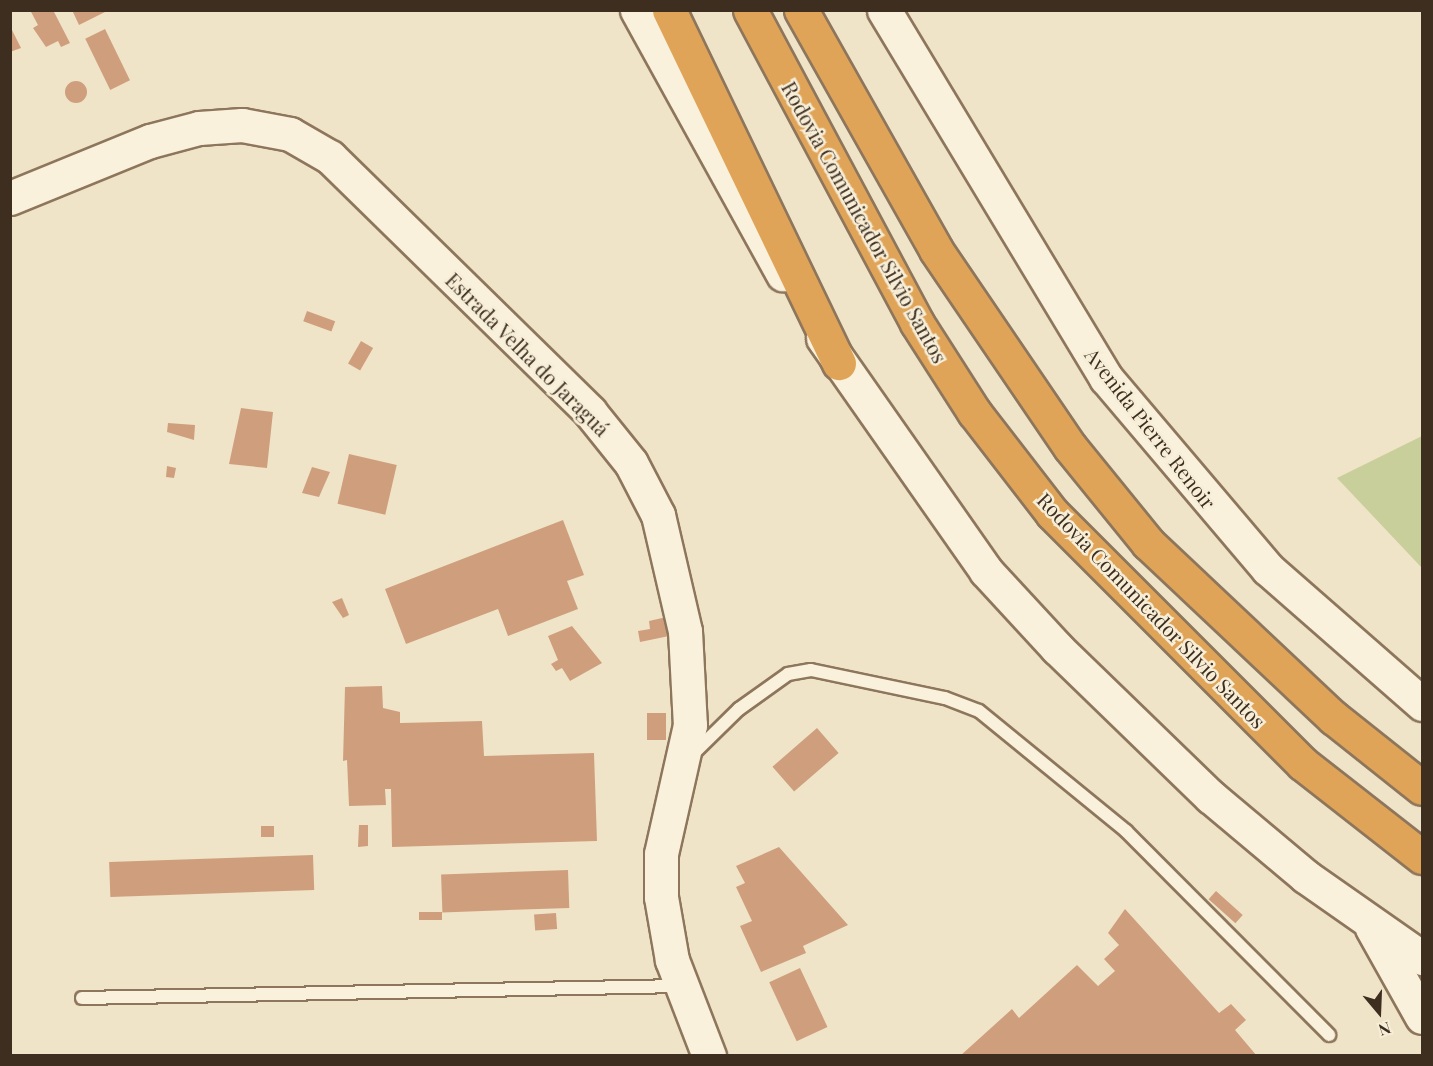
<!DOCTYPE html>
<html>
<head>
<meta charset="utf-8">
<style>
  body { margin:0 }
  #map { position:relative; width:1433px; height:1066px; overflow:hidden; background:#f0e4c8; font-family:"Playfair Display",serif }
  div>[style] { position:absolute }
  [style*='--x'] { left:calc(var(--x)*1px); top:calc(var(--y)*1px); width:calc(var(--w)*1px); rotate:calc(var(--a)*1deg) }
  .green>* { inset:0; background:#c9cf9b }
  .building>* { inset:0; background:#cf9f7d; transform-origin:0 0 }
  .round { border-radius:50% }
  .roads { filter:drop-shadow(2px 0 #8d765c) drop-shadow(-2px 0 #8d765c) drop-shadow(0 2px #8d765c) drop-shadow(0 -2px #8d765c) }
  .lane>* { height:12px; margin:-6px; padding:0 6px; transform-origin:6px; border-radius:6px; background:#faf1dc }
  .secondary>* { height:33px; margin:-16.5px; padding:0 16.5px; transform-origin:16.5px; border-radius:16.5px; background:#faf1dc }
  .highway>* { height:33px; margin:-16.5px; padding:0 16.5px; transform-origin:16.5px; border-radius:16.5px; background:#e0a458 }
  span { translate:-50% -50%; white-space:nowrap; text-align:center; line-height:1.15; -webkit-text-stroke:5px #f7eed8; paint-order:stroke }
  .street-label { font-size:20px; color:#3d2e20 }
  .frame { position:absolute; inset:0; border:12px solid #3d2e20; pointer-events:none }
  .north { position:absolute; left:1349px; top:982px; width:60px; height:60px; -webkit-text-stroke:4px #f7eed8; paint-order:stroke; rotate:161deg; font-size:16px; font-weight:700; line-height:24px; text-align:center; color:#3d2e20 }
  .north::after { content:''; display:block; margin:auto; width:21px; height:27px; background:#3d2e20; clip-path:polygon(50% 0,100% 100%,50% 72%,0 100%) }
</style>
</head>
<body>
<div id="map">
  <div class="green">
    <div style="clip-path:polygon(1422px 436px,1422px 568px,1337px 478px)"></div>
  </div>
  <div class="building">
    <div style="clip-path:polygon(30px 10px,53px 10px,70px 43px,61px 47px,58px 41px,46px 47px,33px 28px,38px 25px)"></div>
    <div style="clip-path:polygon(72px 10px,109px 10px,79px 25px)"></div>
    <div style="clip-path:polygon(10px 26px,21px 48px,10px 52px)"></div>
    <div style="left:105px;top:29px;width:57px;height:22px;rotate:64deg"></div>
    <div class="round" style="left:65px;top:81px;width:22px;height:22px"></div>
    <div style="left:307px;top:311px;width:30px;height:11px;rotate:20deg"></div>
    <div style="left:361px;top:341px;width:14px;height:26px;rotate:30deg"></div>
    <div style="clip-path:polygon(241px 408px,273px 412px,267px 468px,229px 464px)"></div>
    <div style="clip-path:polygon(168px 423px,195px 425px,194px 440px,167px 432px)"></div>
    <div style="left:349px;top:454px;width:49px;height:51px;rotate:13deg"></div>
    <div style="clip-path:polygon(167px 466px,176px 468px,174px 478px,166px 477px)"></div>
    <div style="clip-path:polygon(312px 467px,330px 472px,319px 497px,302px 493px)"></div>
    <div style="clip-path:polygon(563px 520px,584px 575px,567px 581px,578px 609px,508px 636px,498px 609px,406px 644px,385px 589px)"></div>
    <div style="clip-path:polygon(342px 598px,349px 615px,343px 618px,332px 602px)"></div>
    <div style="clip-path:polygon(671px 616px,674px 635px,640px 642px,638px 631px,650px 629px,649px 621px)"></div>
    <div style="clip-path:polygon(572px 626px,602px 663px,570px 681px,562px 668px,556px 671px,551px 664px,558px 660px,548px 636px)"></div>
    <div style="clip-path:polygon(382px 686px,383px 708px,400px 712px,400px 723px,482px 721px,484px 756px,594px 753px,597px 841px,392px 847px,391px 789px,385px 789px,386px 805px,349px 806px,347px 760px,343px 761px,345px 687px)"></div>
    <div style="left:666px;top:713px;width:27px;height:19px;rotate:90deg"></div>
    <div style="left:817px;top:728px;width:33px;height:59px;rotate:49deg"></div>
    <div style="clip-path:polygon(359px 825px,368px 825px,368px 846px,358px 847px)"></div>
    <div style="left:261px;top:826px;width:13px;height:11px"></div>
    <div style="clip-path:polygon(779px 847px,848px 925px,803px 946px,806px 953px,761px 972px,740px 926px,752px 921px,736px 887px,745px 883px,736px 866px)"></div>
    <div style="left:313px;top:855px;width:35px;height:204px;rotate:88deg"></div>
    <div style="left:568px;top:870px;width:38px;height:127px;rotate:88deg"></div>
    <div style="left:1216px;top:891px;width:36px;height:11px;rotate:42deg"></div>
    <div style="clip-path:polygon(1125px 909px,1219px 1013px,1231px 1004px,1246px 1020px,1235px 1030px,1257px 1056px,960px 1056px,1012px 1009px,1019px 1018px,1077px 965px,1098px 986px,1115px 971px,1104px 959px,1119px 945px,1108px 933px)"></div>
    <div style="left:419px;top:912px;width:23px;height:8px"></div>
    <div style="left:556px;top:913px;width:16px;height:22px;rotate:86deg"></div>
    <div style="left:800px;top:968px;width:65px;height:34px;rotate:65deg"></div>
  </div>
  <div class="roads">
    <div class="lane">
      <div style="--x:692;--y:755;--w:66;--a:-44.4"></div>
      <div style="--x:739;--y:709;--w:60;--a:-35.5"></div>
      <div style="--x:788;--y:674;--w:23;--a:-10"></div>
      <div style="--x:811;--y:670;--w:137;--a:11.8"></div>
      <div style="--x:945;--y:698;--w:36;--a:21"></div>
      <div style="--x:979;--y:711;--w:190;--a:39.2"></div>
      <div style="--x:1126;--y:831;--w:288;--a:45.1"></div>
      <div style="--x:82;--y:998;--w:598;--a:-1.15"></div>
    </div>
    <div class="secondary">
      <div style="--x:637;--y:10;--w:302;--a:61.1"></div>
      <div style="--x:884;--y:10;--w:430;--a:58.9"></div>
      <div style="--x:1106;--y:378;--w:250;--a:49.7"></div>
      <div style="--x:1268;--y:569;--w:205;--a:41.2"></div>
      <div style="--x:10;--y:198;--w:151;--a:-22.2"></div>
      <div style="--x:150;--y:141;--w:51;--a:-14.9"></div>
      <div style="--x:199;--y:128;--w:43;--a:-4"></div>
      <div style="--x:242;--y:125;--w:49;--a:10.6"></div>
      <div style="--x:290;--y:134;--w:46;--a:29.9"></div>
      <div style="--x:330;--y:157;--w:364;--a:44.4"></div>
      <div style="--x:590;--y:412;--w:65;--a:51.2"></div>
      <div style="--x:631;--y:463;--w:59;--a:62.6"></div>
      <div style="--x:658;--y:515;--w:119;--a:76.9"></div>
      <div style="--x:685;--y:631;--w:94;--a:87"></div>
      <div style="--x:690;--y:725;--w:132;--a:102.7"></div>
      <div style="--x:661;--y:854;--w:43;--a:90"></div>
      <div style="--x:661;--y:897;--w:64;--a:80.1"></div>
      <div style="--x:672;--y:960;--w:103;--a:68.9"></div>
      <div style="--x:823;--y:338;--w:284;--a:55"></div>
      <div style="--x:986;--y:571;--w:105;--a:47.3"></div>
      <div style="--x:1057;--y:648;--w:214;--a:44.1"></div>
      <div style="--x:1211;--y:797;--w:123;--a:40"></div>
      <div style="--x:1305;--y:876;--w:143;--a:35"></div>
      <div style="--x:1372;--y:928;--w:102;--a:60.7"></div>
    </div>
    <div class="highway">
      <div style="--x:669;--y:10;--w:392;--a:64.3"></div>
      <div style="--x:750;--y:10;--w:355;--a:61.9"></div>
      <div style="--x:917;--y:323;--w:106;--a:57.4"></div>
      <div style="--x:974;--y:412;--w:128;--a:52.3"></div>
      <div style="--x:1052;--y:513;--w:355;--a:45"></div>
      <div style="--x:1303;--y:764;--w:151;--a:38"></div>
      <div style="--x:801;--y:10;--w:275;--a:60.6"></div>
      <div style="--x:936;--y:250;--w:238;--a:55.8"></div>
      <div style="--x:1070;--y:447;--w:124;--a:50.9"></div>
      <div style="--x:1148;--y:543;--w:255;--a:43.3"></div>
      <div style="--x:1334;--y:718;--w:112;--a:38.5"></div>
    </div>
  </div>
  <div class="street-label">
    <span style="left:865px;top:222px;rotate:61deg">Rodovia Comunicador Silvio Santos</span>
    <span style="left:528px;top:354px;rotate:45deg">Estrada Velha do Jaraguá</span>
    <span style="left:1151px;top:428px;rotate:52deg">Avenida Pierre Renoir</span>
    <span style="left:1152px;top:610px;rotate:46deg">Rodovia Comunicador Silvio Santos</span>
  </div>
  <div class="frame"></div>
  <div class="north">N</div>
</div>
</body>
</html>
